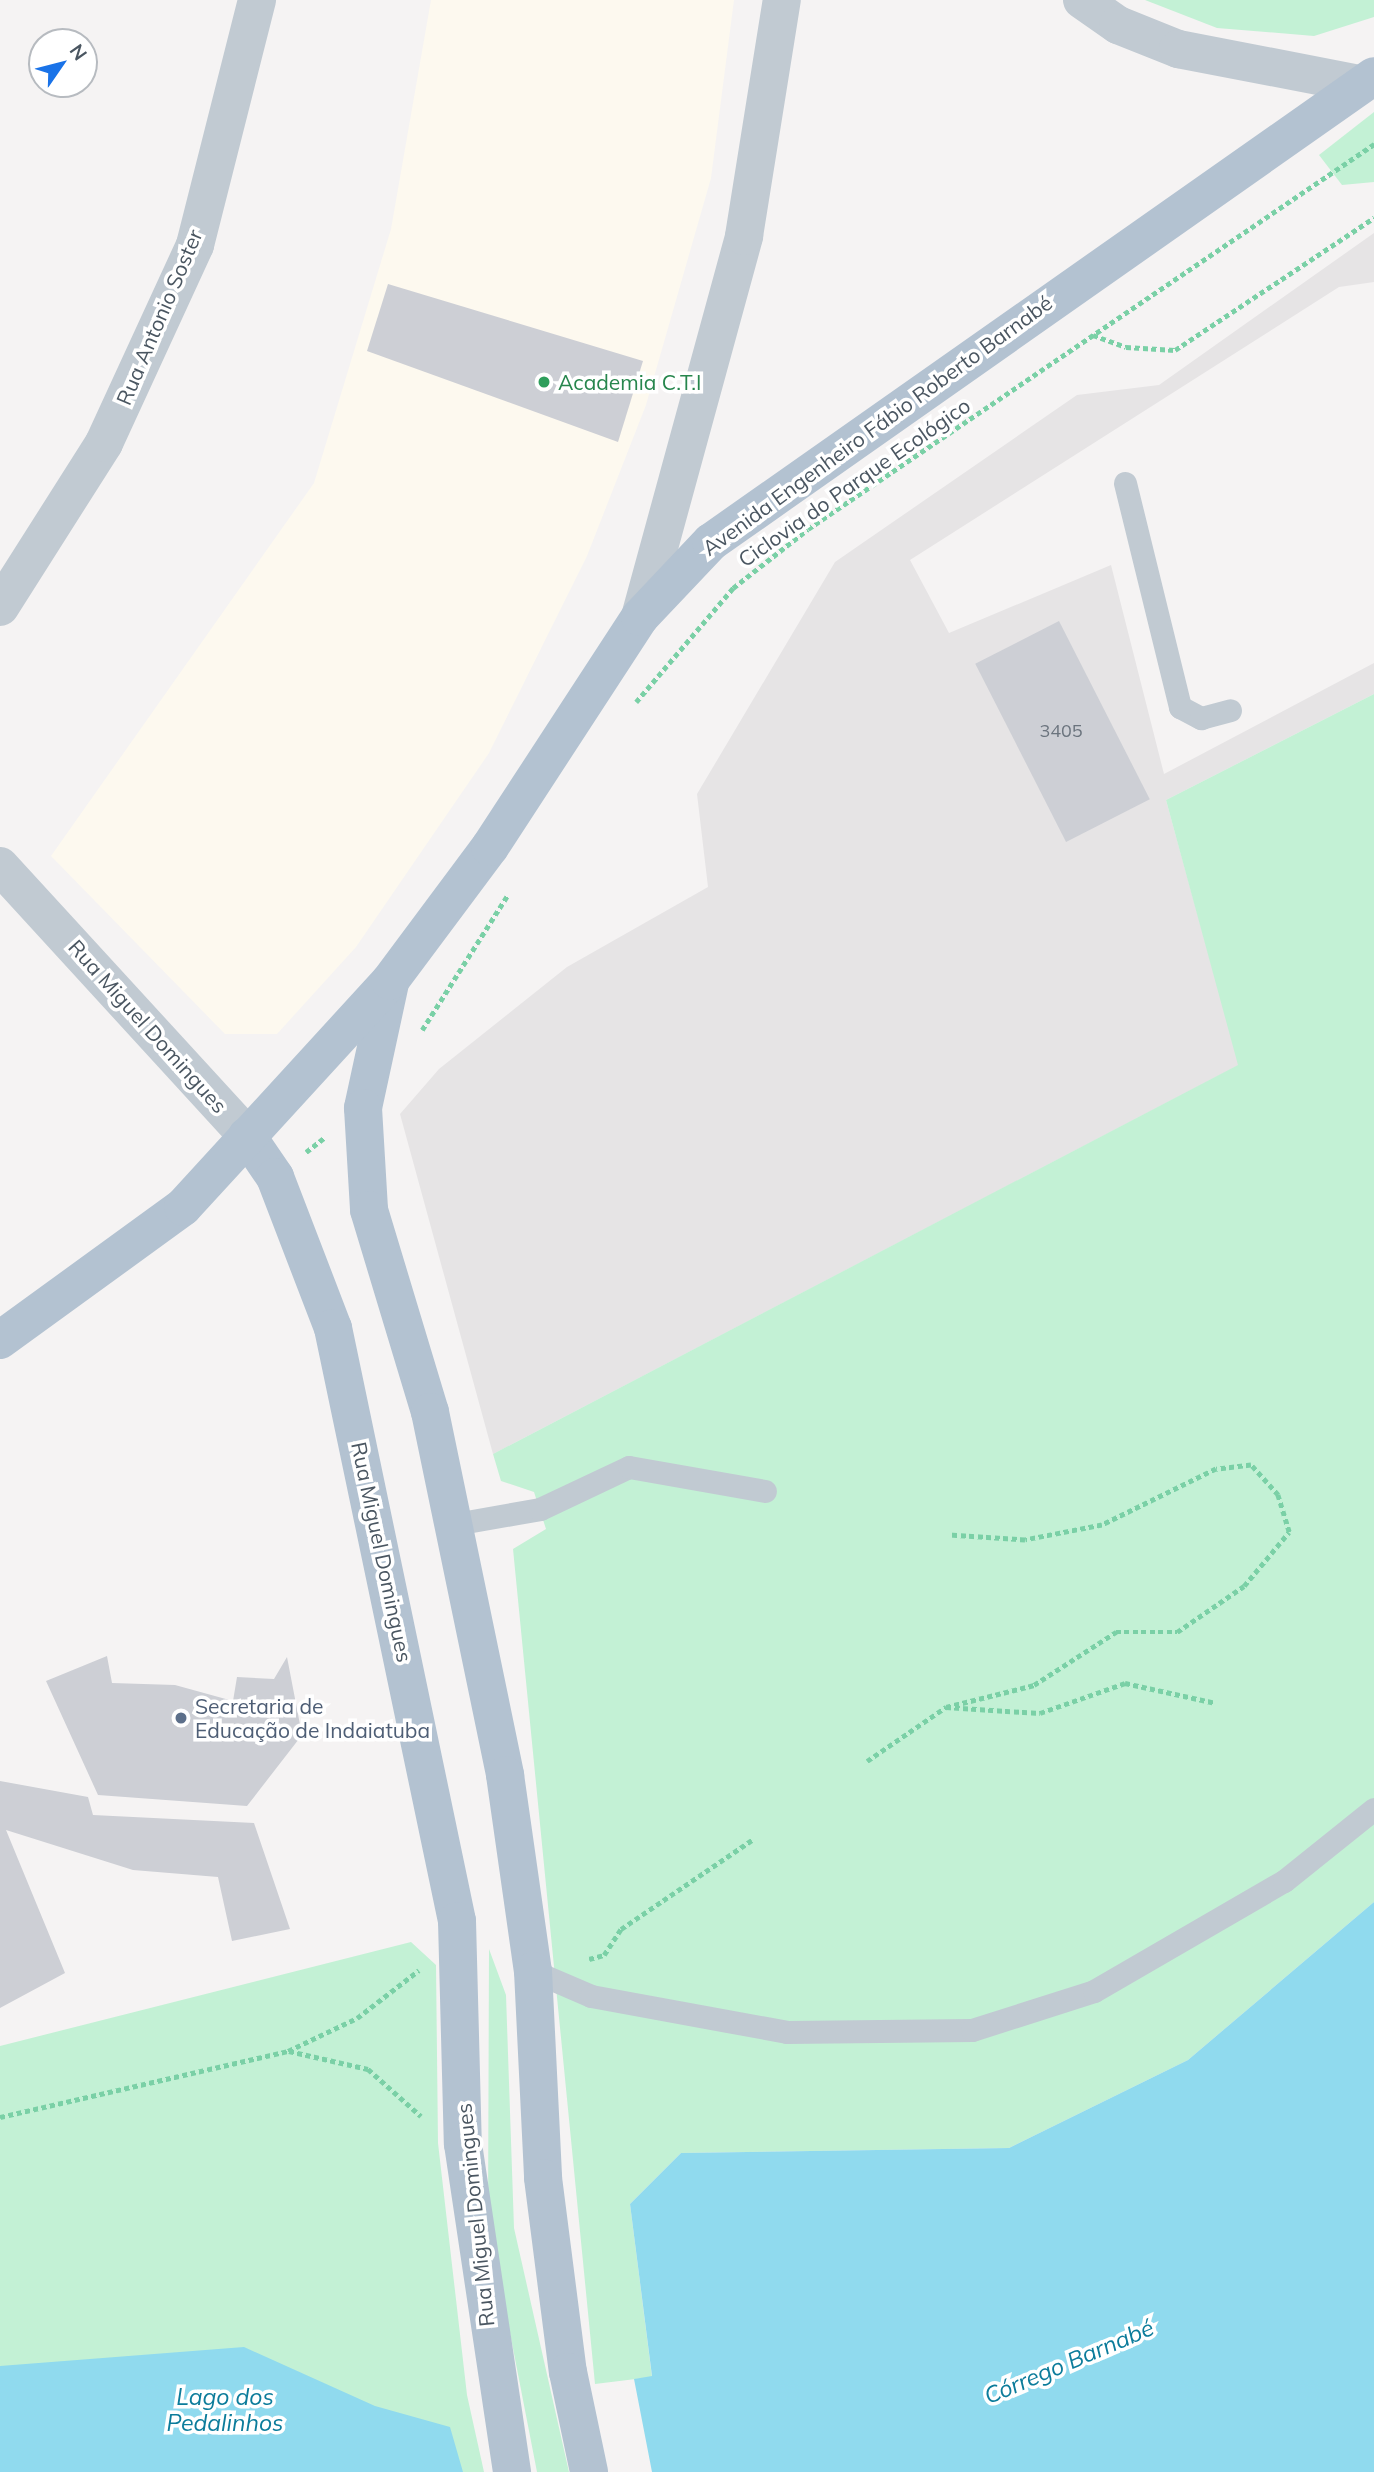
<!DOCTYPE html>
<html>
<head>
<meta charset="utf-8">
<style>
  body { margin:0 }
  #map { position:relative; width:1374px; height:2472px; overflow:hidden; background:#f5f3f3; font-family:Mulish,sans-serif }
  div>[style] { position:absolute }
  [style*='--x'] { left:calc(var(--x)*1px); top:calc(var(--y)*1px); width:calc(var(--w)*1px); rotate:calc(var(--a)*1deg) }
  .commercial>* { inset:0; background:#fdf9ef }
  .education>* { inset:0; background:#e6e4e5 }
  .green>* { inset:0; background:#c3f1d5 }
  .water>* { inset:0; background:#90daee }
  .building>* { inset:0; background:#cdcfd5; transform-origin:0 0 }
  .path>* { height:4.5px; margin-top:-2.25px; transform-origin:0; background:repeating-linear-gradient(90deg,#7ad0a6 0 5px,transparent 0 8.5px) }
  .service>* { height:23px; margin:-11.5px; padding:0 11.5px; transform-origin:11.5px; border-radius:11.5px; background:#c1cad2 }
  .minor>* { height:38px; margin:-19px; padding:0 19px; transform-origin:19px; border-radius:19px; background:#c1cad2 }
  .tertiary>* { height:38px; margin:-19px; padding:0 19px; transform-origin:19px; border-radius:19px; background:#c1cad2 }
  .primary>* { height:38px; margin:-19px; padding:0 19px; transform-origin:19px; border-radius:19px; background:#b3c2d1 }
  .dots>* { width:19px; height:19px; translate:-50% -50%; box-sizing:border-box; border:4px solid #fff; border-radius:50% }
  span { translate:-50% -50%; white-space:nowrap; text-align:center; line-height:1.15; -webkit-text-stroke:7px #fff; paint-order:stroke }
  .number-label { font-size:18px; color:#6b747e }
  .number-label span { -webkit-text-stroke-width:0 }
  .street-label { font-size:21px; color:#4a5661 }
  .leisure-label { font-size:21px; color:#27864d }
  .left { translate:0 -50%; text-align:left }
  .service-label { font-size:21px; color:#4e5e75 }
  .water-label { font-size:23px; color:#0c7c9b; font-style:italic }
  .north { position:absolute; left:28px; top:28px; width:70px; height:70px; box-sizing:border-box; background:#fff; border:2px solid #b7bbc0; border-radius:50%; rotate:55deg; font-size:19px; font-weight:700; line-height:28px; text-align:center; color:#4a5661 }
  .north::after { content:''; display:block; margin:auto; width:24px; height:32px; background:#1a73e8; clip-path:polygon(50% 0,100% 100%,50% 72%,0 100%) }
</style>
</head>
<body>
<div id="map">
  <div class="commercial">
    <div style="clip-path:polygon(431px 0,734px 0,711px 178px,646px 405px,587px 556px,489px 753px,356px 947px,277px 1034px,225px 1034px,51px 856px,314px 483px,391px 229px)"></div>
  </div>
  <div class="education">
    <div style="clip-path:polygon(1374px 233px,1374px 282px,1339px 287px,910px 560px,949px 633px,1111px 565px,1164px 774px,1374px 663px,1374px 694px,1166px 800px,1239px 1065px,493px 1454px,400px 1114px,439px 1069px,567px 967px,708px 887px,697px 794px,835px 562px,1077px 395px,1159px 385px)"></div>
  </div>
  <div class="green">
    <div style="clip-path:polygon(1145px 0,1374px 0,1374px 17px,1314px 36px,1217px 28px)"></div>
    <div style="clip-path:polygon(1374px 112px,1374px 182px,1342px 185px,1319px 155px)"></div>
    <div style="clip-path:polygon(1374px 694px,1374px 1902px,1188px 2060px,1009px 2148px,681px 2153px,630px 2204px,652px 2377px,595px 2384px,513px 1549px,546px 1529px,534px 1492px,501px 1481px,493px 1454px,1238px 1065px,1166px 800px)"></div>
    <div style="clip-path:polygon(411px 1942px,436px 1965px,438px 2143px,467px 2395px,484px 2472px,0 2472px,0 2046px)"></div>
    <div style="clip-path:polygon(489px 1949px,506px 1995px,514px 2228px,569px 2472px,537px 2472px,488px 2220px)"></div>
  </div>
  <div class="water">
    <div style="clip-path:polygon(1374px 1902px,1374px 2472px,652px 2472px,634px 2379px,652px 2376px,630px 2204px,681px 2153px,1009px 2148px,1188px 2060px)"></div>
    <div style="clip-path:polygon(244px 2347px,375px 2406px,450px 2427px,463px 2472px,0 2472px,0 2366px)"></div>
  </div>
  <div class="building">
    <div style="clip-path:polygon(388px 284px,643px 361px,618px 442px,367px 351px)"></div>
    <div style="left:1059px;top:621px;width:200px;height:94px;rotate:63deg"></div>
    <div style="clip-path:polygon(107px 1656px,112px 1683px,175px 1685px,233px 1701px,237px 1677px,274px 1679px,287px 1657px,302px 1735px,247px 1806px,98px 1795px,46px 1681px)"></div>
    <div style="clip-path:polygon(0 1781px,88px 1797px,93px 1815px,254px 1823px,290px 1929px,232px 1941px,218px 1877px,133px 1870px,6px 1830px,65px 1973px,0 2008px)"></div>
  </div>
  <div class="path">
    <div style="--x:1093;--y:335;--w:35;--a:20"></div>
    <div style="--x:1126;--y:347;--w:49;--a:3.5"></div>
    <div style="--x:1175;--y:350;--w:239;--a:-33.6"></div>
    <div style="--x:636;--y:702;--w:150;--a:-49.6"></div>
    <div style="--x:733;--y:588;--w:95;--a:-38.2"></div>
    <div style="--x:808;--y:529;--w:685;--a:-34.22"></div>
    <div style="--x:422;--y:1030;--w:159;--a:-57.6"></div>
    <div style="--x:306;--y:1152;--w:23;--a:-38"></div>
    <div style="--x:946;--y:1707;--w:91;--a:-14"></div>
    <div style="--x:1034;--y:1685;--w:98;--a:-32.9"></div>
    <div style="--x:1116;--y:1632;--w:61;--a:0"></div>
    <div style="--x:1177;--y:1632;--w:81;--a:-34.5"></div>
    <div style="--x:1244;--y:1586;--w:70;--a:-50.2"></div>
    <div style="--x:1289;--y:1532;--w:39;--a:-107"></div>
    <div style="--x:1278;--y:1495;--w:40;--a:-132"></div>
    <div style="--x:1251;--y:1465;--w:35;--a:173"></div>
    <div style="--x:1216;--y:1469;--w:127;--a:153.8"></div>
    <div style="--x:1102;--y:1525;--w:78;--a:169"></div>
    <div style="--x:1025;--y:1540;--w:76;--a:-176.2"></div>
    <div style="--x:867;--y:1761;--w:96;--a:-34.4"></div>
    <div style="--x:946;--y:1707;--w:94;--a:3.7"></div>
    <div style="--x:1040;--y:1713;--w:90;--a:-19.4"></div>
    <div style="--x:1125;--y:1683;--w:93;--a:12.4"></div>
    <div style="--x:589;--y:1959;--w:16;--a:-15"></div>
    <div style="--x:604;--y:1955;--w:31;--a:-57"></div>
    <div style="--x:621;--y:1929;--w:158;--a:-34.2"></div>
    <div style="--x:289;--y:2051;--w:81;--a:12.8"></div>
    <div style="--x:368;--y:2069;--w:71;--a:41.6"></div>
    <div style="--x:0;--y:2117;--w:295;--a:-12.9"></div>
    <div style="--x:288;--y:2051;--w:76;--a:-25.6"></div>
    <div style="--x:357;--y:2018;--w:78;--a:-37.7"></div>
  </div>
  <div class="service">
    <div style="--x:1125;--y:483;--w:231;--a:76.2"></div>
    <div style="--x:1180;--y:707;--w:24;--a:28"></div>
    <div style="--x:1201;--y:718;--w:30;--a:-15"></div>
    <div style="--x:455;--y:1524;--w:86;--a:-10"></div>
    <div style="--x:540;--y:1509;--w:98;--a:-25.3"></div>
    <div style="--x:629;--y:1467;--w:138;--a:10"></div>
    <div style="--x:533;--y:1971;--w:63;--a:23.3"></div>
    <div style="--x:591;--y:1996;--w:199;--a:10.4"></div>
    <div style="--x:787;--y:2032;--w:185;--a:-0.6"></div>
    <div style="--x:972;--y:2030;--w:128;--a:-17.7"></div>
    <div style="--x:1094;--y:1991;--w:220;--a:-30.1"></div>
    <div style="--x:1284;--y:1881;--w:115;--a:-38.7"></div>
  </div>
  <div class="minor">
    <div style="--x:0;--y:607;--w:194;--a:-57.6"></div>
    <div style="--x:104;--y:443;--w:218;--a:-65.3"></div>
    <div style="--x:195;--y:245;--w:253;--a:-75.8"></div>
    <div style="--x:0;--y:866;--w:366;--a:47.5"></div>
  </div>
  <div class="tertiary">
    <div style="--x:1082;--y:0;--w:44;--a:34.8"></div>
    <div style="--x:1118;--y:25;--w:65;--a:21.8"></div>
    <div style="--x:1178;--y:49;--w:184;--a:10.9"></div>
    <div style="--x:640;--y:617;--w:395;--a:-74.7"></div>
    <div style="--x:744;--y:236;--w:239;--a:-80.9"></div>
  </div>
  <div class="primary">
    <div style="--x:390;--y:983;--w:128;--a:102.2"></div>
    <div style="--x:363;--y:1108;--w:102;--a:86.6"></div>
    <div style="--x:369;--y:1210;--w:211;--a:73.2"></div>
    <div style="--x:430;--y:1412;--w:371;--a:78.3"></div>
    <div style="--x:505;--y:1775;--w:198;--a:81.9"></div>
    <div style="--x:533;--y:1971;--w:207;--a:87.2"></div>
    <div style="--x:543;--y:2178;--w:196;--a:82.7"></div>
    <div style="--x:568;--y:2372;--w:102;--a:78.1"></div>
    <div style="--x:247;--y:1136;--w:50;--a:55.7"></div>
    <div style="--x:275;--y:1177;--w:162;--a:69"></div>
    <div style="--x:333;--y:1328;--w:606;--a:78.19"></div>
    <div style="--x:457;--y:1921;--w:223;--a:88.5"></div>
    <div style="--x:463;--y:2144;--w:332;--a:81.5"></div>
    <div style="--x:0;--y:1340;--w:226;--a:-36"></div>
    <div style="--x:183;--y:1207;--w:306;--a:-47.5"></div>
    <div style="--x:390;--y:981;--w:167;--a:-53.3"></div>
    <div style="--x:490;--y:847;--w:275;--a:-56.9"></div>
    <div style="--x:640;--y:617;--w:103;--a:-46.6"></div>
    <div style="--x:711;--y:542;--w:810;--a:-35.1"></div>
  </div>
  <div class="dots">
    <div style="left:544px;top:382px;background:#2e9e5b"></div>
    <div style="left:181px;top:1718px;background:#5c6f8a"></div>
  </div>
  <div class="number-label">
    <span style="left:1061px;top:731px">3405</span>
  </div>
  <div class="street-label">
    <span style="left:159px;top:317px;rotate:-67deg">Rua Antonio Soster</span>
    <span style="left:877px;top:425px;rotate:-36deg">Avenida Engenheiro Fábio Roberto Barnabé</span>
    <span style="left:854px;top:482px;rotate:-35deg">Ciclovia do Parque Ecológico</span>
    <span style="left:148px;top:1026px;rotate:48deg">Rua Miguel Domingues</span>
    <span style="left:382px;top:1552px;rotate:78deg">Rua Miguel Domingues</span>
    <span style="left:475px;top:2215px;rotate:-96deg">Rua Miguel Domingues</span>
  </div>
  <div class="leisure-label">
    <span class="left" style="left:558px;top:382px">Academia C.T.I</span>
  </div>
  <div class="service-label">
    <span class="left" style="left:195px;top:1718px">Secretaria de<br>Educação de Indaiatuba</span>
  </div>
  <div class="water-label">
    <span style="left:1069px;top:2362px;rotate:-23deg">Córrego Barnabé</span>
    <span style="left:225px;top:2410px">Lago dos<br>Pedalinhos</span>
  </div>
  <div class="north">N</div>
</div>
</body>
</html>
